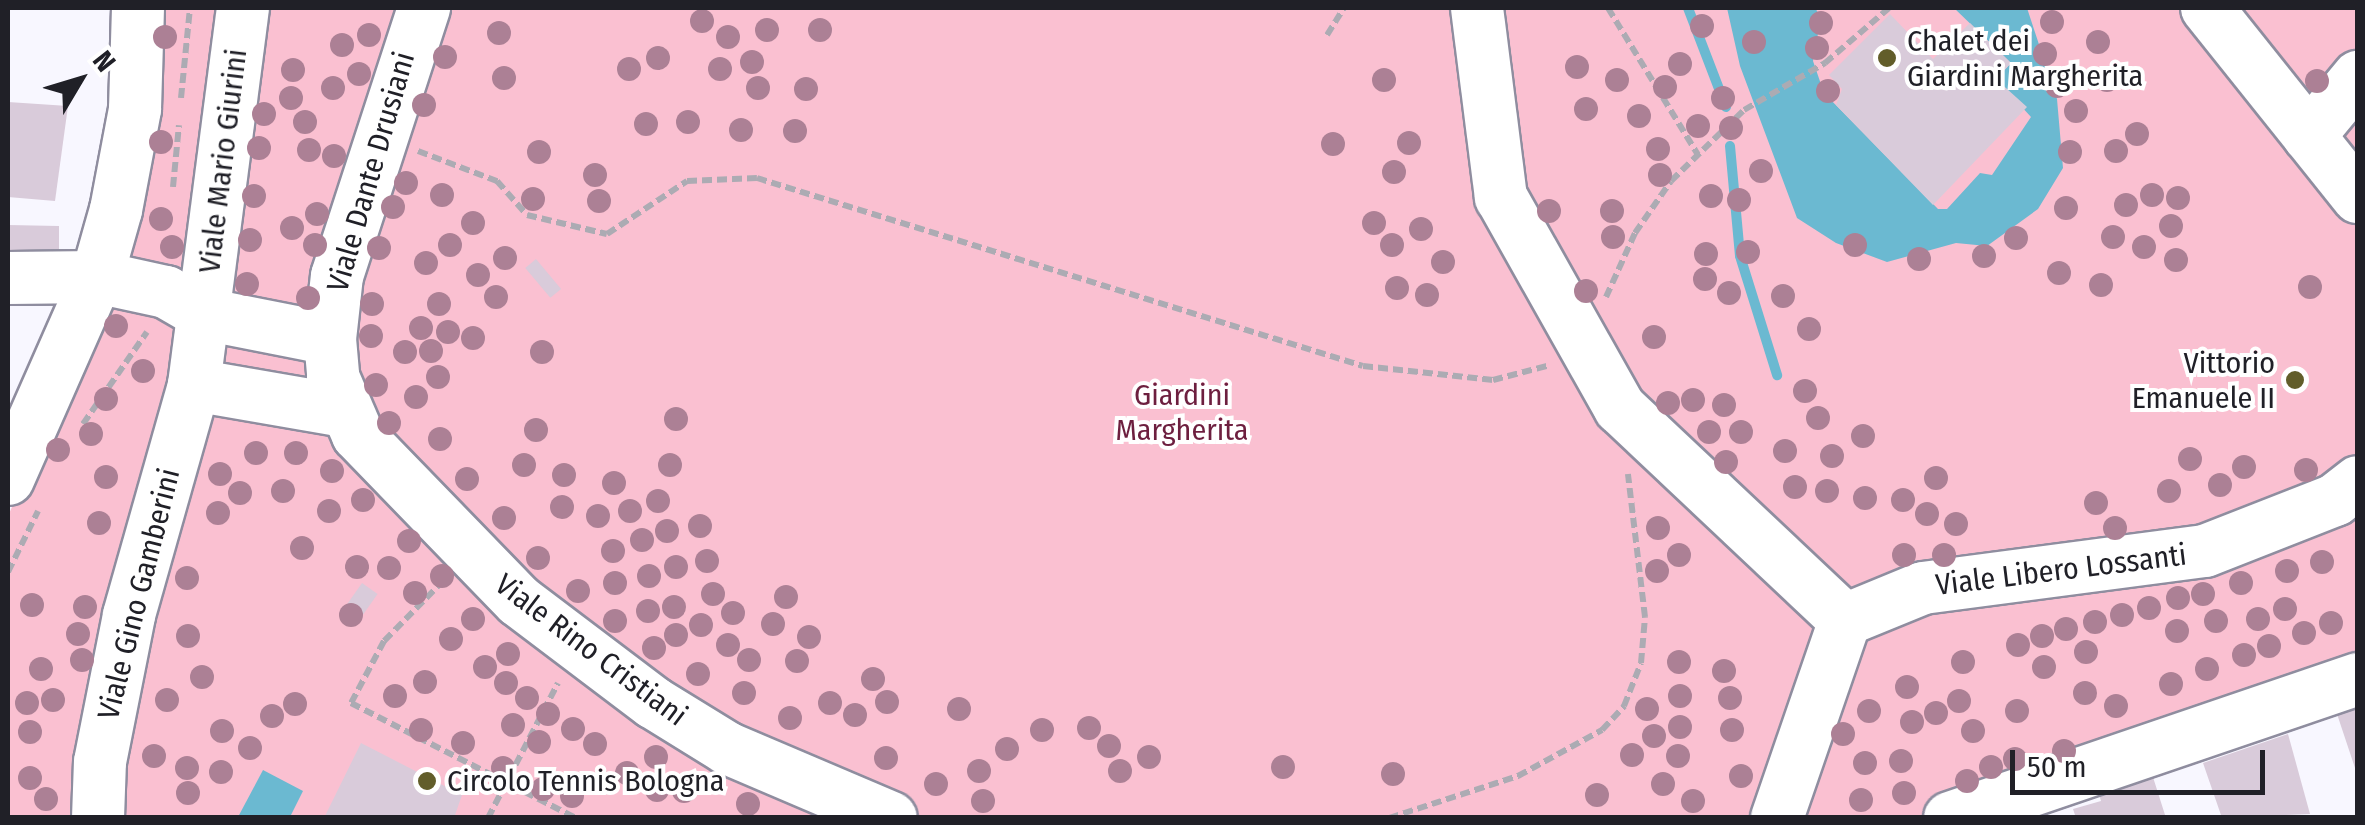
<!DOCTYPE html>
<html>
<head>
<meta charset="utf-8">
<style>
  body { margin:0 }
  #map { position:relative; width:2365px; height:825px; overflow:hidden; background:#f8f7ff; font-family:"Fira Sans Condensed",sans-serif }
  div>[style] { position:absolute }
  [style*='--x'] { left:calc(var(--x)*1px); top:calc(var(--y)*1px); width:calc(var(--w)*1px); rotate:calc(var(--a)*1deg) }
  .green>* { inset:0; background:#fac0d1 }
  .water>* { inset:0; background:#6bb9d1 }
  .stream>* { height:10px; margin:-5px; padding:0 5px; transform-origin:5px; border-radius:5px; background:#6bb9d1 }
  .building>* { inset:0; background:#d9cbda; transform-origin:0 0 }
  .path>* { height:6px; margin-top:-3px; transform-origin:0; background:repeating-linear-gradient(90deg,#acabb3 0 10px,transparent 0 15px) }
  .roads { filter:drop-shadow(2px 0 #8f8d9f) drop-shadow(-2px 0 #8f8d9f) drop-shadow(0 2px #8f8d9f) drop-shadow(0 -2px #8f8d9f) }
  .minor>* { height:52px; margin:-26px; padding:0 26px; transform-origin:26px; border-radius:26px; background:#fff }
  .trees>* { width:24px; height:24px; margin:-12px; border-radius:50%; background:#ac8095 }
  .dots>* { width:28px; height:28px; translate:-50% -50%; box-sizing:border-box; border:5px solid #fff; border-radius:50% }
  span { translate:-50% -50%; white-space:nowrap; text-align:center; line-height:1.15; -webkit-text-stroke:8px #fff; paint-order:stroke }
  .poi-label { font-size:30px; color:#202027 }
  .left { translate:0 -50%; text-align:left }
  .right { translate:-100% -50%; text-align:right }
  .street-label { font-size:30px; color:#202027 }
  .park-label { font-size:30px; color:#6d1f3f }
  .frame { position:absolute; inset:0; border:10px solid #202027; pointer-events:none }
  .north { position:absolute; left:30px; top:30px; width:100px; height:100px; -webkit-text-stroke:8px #fff; paint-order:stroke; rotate:52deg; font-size:28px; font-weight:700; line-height:40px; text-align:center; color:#202027 }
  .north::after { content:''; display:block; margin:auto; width:35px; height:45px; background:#202027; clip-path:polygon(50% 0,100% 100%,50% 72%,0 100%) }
  .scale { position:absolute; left:2010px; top:750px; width:255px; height:45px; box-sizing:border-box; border:5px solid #202027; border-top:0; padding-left:12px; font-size:30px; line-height:35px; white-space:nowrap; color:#202027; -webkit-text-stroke:8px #fff; paint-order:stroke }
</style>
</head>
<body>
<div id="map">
  <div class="green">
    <div style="clip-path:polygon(161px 8px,2357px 8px,2357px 662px,1935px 817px,8px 818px,8px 516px,97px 314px)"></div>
  </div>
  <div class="water">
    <div style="clip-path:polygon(1727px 8px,1815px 8px,1821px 17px,1813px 61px,1824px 93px,1938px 209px,1947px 209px,1980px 173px,1992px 175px,2031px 117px,1996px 79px,2011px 63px,1954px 8px,2027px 8px,2057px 99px,2063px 168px,2038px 209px,1987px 246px,1956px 243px,1887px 262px,1836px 243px,1797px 218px,1740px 66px)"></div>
    <div style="clip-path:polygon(263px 770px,303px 791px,290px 817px,238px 817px)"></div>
  </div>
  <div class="stream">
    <div style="--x:1688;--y:8;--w:106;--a:69"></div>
    <div style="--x:1730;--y:146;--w:110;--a:84.8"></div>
    <div style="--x:1740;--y:256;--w:125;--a:72.7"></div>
  </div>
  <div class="building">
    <div style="clip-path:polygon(1890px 14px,1933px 59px,1970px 23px,2011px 63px,1996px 79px,2027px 107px,1933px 205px,1836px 105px,1842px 89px,1829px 75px)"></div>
    <div style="clip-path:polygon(8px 102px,68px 106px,55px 201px,8px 197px)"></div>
    <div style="clip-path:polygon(8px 225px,59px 226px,59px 252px,8px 265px)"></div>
    <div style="left:536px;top:259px;width:39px;height:14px;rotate:50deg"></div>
    <div style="left:362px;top:583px;width:19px;height:26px;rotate:35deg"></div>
    <div style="clip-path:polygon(2358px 706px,2358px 774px,2357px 774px,2337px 714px)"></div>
    <div style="clip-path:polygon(2288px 734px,2310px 814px,2222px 818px,2203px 763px)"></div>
    <div style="clip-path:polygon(361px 743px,462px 795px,454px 818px,324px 818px)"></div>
    <div style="clip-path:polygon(2152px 774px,2166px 818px,2076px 818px,2073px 809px,2101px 801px,2098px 791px)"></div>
  </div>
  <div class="path">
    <div style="--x:1608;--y:8;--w:172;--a:58.5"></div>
    <div style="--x:1327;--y:35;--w:32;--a:-58"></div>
    <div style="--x:181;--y:98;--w:90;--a:-84.3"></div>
    <div style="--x:418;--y:151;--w:85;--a:20.8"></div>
    <div style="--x:497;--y:181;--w:45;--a:48.6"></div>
    <div style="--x:527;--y:215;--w:82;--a:13.4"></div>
    <div style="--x:607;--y:234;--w:96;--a:-33.5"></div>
    <div style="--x:687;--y:181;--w:70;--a:-2.5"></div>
    <div style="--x:757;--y:178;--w:634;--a:17.24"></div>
    <div style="--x:1363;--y:366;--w:131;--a:6.1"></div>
    <div style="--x:1493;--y:380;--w:59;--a:-14.7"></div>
    <div style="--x:173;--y:187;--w:62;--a:-84.5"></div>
    <div style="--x:1606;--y:297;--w:70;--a:-65.6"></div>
    <div style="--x:1635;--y:233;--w:63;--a:-55.3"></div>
    <div style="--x:1671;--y:181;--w:102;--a:-44.2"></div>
    <div style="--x:1744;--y:110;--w:94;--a:-30.1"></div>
    <div style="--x:1825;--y:63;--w:84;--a:-40.7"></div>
    <div style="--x:83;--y:424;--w:112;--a:-55.2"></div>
    <div style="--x:8;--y:572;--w:68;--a:-63.8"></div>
    <div style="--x:444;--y:580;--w:86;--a:134.5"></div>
    <div style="--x:384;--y:641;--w:70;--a:118"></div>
    <div style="--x:351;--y:703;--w:253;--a:27.1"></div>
    <div style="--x:488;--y:818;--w:152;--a:-62.6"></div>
    <div style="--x:1389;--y:818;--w:136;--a:-18"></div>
    <div style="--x:1518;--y:776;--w:96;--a:-28.7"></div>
    <div style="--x:1602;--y:730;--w:33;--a:-47"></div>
    <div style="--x:1624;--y:706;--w:46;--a:-68.4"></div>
    <div style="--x:1641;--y:663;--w:46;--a:-85"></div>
    <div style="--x:1645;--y:617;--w:144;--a:-96.8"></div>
  </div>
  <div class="roads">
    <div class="minor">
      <div style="--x:1477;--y:8;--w:191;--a:82.8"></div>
      <div style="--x:1501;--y:197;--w:242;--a:60.6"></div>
      <div style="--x:1620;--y:408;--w:309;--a:43.3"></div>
      <div style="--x:2207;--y:8;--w:242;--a:51.4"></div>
      <div style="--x:2309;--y:136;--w:77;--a:-50.3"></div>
      <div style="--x:8;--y:278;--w:89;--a:-0.6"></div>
      <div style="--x:97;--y:277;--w:71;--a:12.3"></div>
      <div style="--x:166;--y:292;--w:44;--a:30.1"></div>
      <div style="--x:204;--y:314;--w:128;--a:11.2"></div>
      <div style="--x:330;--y:339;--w:38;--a:85"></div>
      <div style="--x:333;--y:377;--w:63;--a:66.7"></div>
      <div style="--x:358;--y:435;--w:231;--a:45.9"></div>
      <div style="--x:519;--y:601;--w:169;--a:37.1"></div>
      <div style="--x:654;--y:703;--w:86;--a:31.7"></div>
      <div style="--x:727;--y:748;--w:178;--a:23.1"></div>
      <div style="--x:330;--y:339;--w:63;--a:-83.7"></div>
      <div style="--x:337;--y:276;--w:282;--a:-72"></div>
      <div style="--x:194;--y:385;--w:152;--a:9.8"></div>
      <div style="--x:8;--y:479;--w:221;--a:-66.2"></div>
      <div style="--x:97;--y:277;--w:70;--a:-74.2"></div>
      <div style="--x:116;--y:210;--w:103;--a:-79.3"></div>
      <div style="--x:135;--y:109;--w:101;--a:-88.3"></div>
      <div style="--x:98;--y:818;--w:56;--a:-88"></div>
      <div style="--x:100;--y:762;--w:150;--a:-78.8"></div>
      <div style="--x:129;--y:615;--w:239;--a:-74.2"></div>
      <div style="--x:194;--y:385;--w:380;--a:-82.6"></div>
      <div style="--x:1777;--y:818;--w:209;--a:-71"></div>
      <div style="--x:1845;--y:620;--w:84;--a:-22.3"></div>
      <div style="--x:1923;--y:588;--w:284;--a:-7.5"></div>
      <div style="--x:2205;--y:551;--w:140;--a:-21.4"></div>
      <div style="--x:2335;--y:500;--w:29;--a:-38"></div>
      <div style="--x:1950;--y:818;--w:431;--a:-18.8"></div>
    </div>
  </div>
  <div class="trees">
    <div style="left:702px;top:21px"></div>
    <div style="left:2052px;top:22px"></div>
    <div style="left:1821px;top:23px"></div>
    <div style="left:1702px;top:26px"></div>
    <div style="left:767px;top:30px"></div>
    <div style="left:820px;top:30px"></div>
    <div style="left:499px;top:33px"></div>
    <div style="left:369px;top:35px"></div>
    <div style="left:165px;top:37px"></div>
    <div style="left:728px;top:37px"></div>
    <div style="left:1754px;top:42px"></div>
    <div style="left:2098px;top:42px"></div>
    <div style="left:342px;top:45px"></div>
    <div style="left:1817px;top:48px"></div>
    <div style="left:2045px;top:54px"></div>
    <div style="left:445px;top:57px"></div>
    <div style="left:658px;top:58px"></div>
    <div style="left:752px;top:62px"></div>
    <div style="left:1680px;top:64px"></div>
    <div style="left:1577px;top:67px"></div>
    <div style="left:629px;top:69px"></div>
    <div style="left:720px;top:69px"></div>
    <div style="left:293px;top:70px"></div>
    <div style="left:359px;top:74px"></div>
    <div style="left:504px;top:78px"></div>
    <div style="left:1384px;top:80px"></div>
    <div style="left:1617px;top:80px"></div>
    <div style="left:2107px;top:80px"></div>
    <div style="left:2317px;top:81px"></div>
    <div style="left:2057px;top:86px"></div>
    <div style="left:1665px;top:87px"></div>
    <div style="left:333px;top:88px"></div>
    <div style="left:758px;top:88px"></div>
    <div style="left:806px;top:89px"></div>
    <div style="left:1828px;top:91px"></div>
    <div style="left:291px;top:98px"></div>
    <div style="left:1723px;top:98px"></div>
    <div style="left:424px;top:105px"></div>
    <div style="left:1586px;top:109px"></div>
    <div style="left:2076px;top:111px"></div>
    <div style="left:264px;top:114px"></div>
    <div style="left:1639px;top:116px"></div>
    <div style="left:305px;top:122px"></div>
    <div style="left:688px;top:122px"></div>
    <div style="left:646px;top:124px"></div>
    <div style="left:1698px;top:126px"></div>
    <div style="left:1731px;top:128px"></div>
    <div style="left:741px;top:130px"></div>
    <div style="left:795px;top:131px"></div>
    <div style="left:2137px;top:134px"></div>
    <div style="left:161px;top:142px"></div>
    <div style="left:1409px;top:143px"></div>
    <div style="left:1333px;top:144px"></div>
    <div style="left:259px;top:148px"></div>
    <div style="left:1658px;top:149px"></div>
    <div style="left:309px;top:150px"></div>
    <div style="left:2116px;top:151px"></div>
    <div style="left:539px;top:152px"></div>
    <div style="left:2070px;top:152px"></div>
    <div style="left:334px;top:156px"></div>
    <div style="left:1761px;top:171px"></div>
    <div style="left:1394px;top:172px"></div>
    <div style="left:595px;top:175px"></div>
    <div style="left:1660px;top:175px"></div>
    <div style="left:406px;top:183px"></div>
    <div style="left:442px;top:195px"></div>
    <div style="left:2152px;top:195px"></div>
    <div style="left:254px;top:196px"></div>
    <div style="left:1711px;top:196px"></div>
    <div style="left:2178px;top:198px"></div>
    <div style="left:533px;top:199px"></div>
    <div style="left:1739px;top:200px"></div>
    <div style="left:599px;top:201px"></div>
    <div style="left:2126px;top:205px"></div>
    <div style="left:393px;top:207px"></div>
    <div style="left:2066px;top:208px"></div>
    <div style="left:1549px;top:211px"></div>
    <div style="left:1612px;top:211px"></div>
    <div style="left:317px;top:214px"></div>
    <div style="left:161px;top:219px"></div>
    <div style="left:473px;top:223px"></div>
    <div style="left:1374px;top:223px"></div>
    <div style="left:2171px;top:226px"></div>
    <div style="left:292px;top:228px"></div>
    <div style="left:1421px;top:229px"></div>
    <div style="left:1613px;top:237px"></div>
    <div style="left:2113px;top:237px"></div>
    <div style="left:2016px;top:238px"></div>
    <div style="left:250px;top:240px"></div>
    <div style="left:315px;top:245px"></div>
    <div style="left:450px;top:245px"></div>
    <div style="left:1392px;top:245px"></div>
    <div style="left:1855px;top:245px"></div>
    <div style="left:172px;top:247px"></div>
    <div style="left:2144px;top:247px"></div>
    <div style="left:379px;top:248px"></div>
    <div style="left:1748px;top:252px"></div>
    <div style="left:1706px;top:254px"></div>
    <div style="left:1984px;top:256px"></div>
    <div style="left:505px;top:258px"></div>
    <div style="left:1919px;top:259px"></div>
    <div style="left:2176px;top:260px"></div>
    <div style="left:1443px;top:262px"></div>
    <div style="left:426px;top:263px"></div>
    <div style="left:2059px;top:273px"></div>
    <div style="left:478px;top:275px"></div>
    <div style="left:1705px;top:279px"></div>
    <div style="left:247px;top:284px"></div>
    <div style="left:2101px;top:285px"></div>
    <div style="left:2310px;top:287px"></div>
    <div style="left:1397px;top:288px"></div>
    <div style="left:1586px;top:291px"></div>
    <div style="left:1729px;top:293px"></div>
    <div style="left:1427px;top:295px"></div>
    <div style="left:1783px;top:296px"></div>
    <div style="left:496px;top:297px"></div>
    <div style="left:308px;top:298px"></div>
    <div style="left:372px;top:304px"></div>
    <div style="left:439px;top:304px"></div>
    <div style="left:116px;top:326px"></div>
    <div style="left:421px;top:328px"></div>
    <div style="left:1809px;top:329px"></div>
    <div style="left:448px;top:332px"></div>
    <div style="left:371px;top:336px"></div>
    <div style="left:1654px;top:337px"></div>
    <div style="left:473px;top:338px"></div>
    <div style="left:431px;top:351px"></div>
    <div style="left:405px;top:352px"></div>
    <div style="left:542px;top:352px"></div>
    <div style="left:143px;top:371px"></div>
    <div style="left:438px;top:377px"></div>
    <div style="left:376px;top:385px"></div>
    <div style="left:1805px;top:391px"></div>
    <div style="left:416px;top:397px"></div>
    <div style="left:106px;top:399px"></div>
    <div style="left:1693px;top:400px"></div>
    <div style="left:1668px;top:403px"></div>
    <div style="left:1724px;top:405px"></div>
    <div style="left:1818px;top:418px"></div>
    <div style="left:676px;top:419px"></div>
    <div style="left:389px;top:423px"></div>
    <div style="left:536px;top:430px"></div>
    <div style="left:1709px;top:432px"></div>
    <div style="left:1741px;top:432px"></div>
    <div style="left:91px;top:434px"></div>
    <div style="left:1863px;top:436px"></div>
    <div style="left:440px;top:439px"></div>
    <div style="left:58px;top:450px"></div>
    <div style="left:1785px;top:451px"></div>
    <div style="left:256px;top:453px"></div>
    <div style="left:296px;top:453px"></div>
    <div style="left:1832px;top:456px"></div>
    <div style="left:2190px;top:459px"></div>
    <div style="left:1726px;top:462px"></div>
    <div style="left:524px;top:465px"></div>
    <div style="left:670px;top:465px"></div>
    <div style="left:2244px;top:467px"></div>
    <div style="left:2306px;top:470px"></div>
    <div style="left:332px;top:471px"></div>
    <div style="left:220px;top:474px"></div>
    <div style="left:564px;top:475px"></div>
    <div style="left:106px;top:477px"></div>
    <div style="left:1936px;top:478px"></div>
    <div style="left:467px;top:479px"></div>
    <div style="left:614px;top:483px"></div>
    <div style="left:2220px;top:485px"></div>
    <div style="left:1795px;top:487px"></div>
    <div style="left:283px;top:491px"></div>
    <div style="left:1827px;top:491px"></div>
    <div style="left:2169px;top:491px"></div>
    <div style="left:240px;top:493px"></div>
    <div style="left:1865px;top:498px"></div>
    <div style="left:363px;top:500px"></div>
    <div style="left:1903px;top:500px"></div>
    <div style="left:658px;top:501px"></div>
    <div style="left:2096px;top:503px"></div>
    <div style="left:562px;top:507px"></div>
    <div style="left:329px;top:511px"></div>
    <div style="left:630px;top:511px"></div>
    <div style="left:218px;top:513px"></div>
    <div style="left:1927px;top:514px"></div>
    <div style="left:598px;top:516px"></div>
    <div style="left:504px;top:518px"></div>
    <div style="left:99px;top:523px"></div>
    <div style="left:1956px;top:524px"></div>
    <div style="left:700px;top:526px"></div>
    <div style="left:1658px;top:528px"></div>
    <div style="left:2115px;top:528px"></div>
    <div style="left:667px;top:531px"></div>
    <div style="left:642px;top:540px"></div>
    <div style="left:409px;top:541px"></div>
    <div style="left:302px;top:548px"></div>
    <div style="left:613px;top:551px"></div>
    <div style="left:1679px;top:555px"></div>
    <div style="left:1904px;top:555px"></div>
    <div style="left:1944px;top:555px"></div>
    <div style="left:538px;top:558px"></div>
    <div style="left:707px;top:561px"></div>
    <div style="left:2322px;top:562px"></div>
    <div style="left:357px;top:567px"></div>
    <div style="left:676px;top:567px"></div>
    <div style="left:389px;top:568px"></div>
    <div style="left:1657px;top:571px"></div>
    <div style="left:2287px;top:571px"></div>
    <div style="left:442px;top:576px"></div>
    <div style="left:649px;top:576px"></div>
    <div style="left:187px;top:578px"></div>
    <div style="left:615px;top:583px"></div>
    <div style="left:2241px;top:583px"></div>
    <div style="left:578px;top:591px"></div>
    <div style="left:415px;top:593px"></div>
    <div style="left:713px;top:594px"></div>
    <div style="left:2203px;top:594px"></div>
    <div style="left:786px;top:597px"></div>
    <div style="left:2178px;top:598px"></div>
    <div style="left:32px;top:605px"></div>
    <div style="left:85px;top:607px"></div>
    <div style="left:674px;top:607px"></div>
    <div style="left:2149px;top:608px"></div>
    <div style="left:2285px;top:609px"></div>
    <div style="left:648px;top:611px"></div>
    <div style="left:733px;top:613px"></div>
    <div style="left:351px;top:615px"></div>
    <div style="left:2122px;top:615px"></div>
    <div style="left:473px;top:619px"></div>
    <div style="left:2258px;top:619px"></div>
    <div style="left:615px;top:621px"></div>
    <div style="left:2216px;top:621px"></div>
    <div style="left:2095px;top:622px"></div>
    <div style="left:2331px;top:623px"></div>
    <div style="left:773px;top:624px"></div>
    <div style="left:701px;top:625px"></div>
    <div style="left:2066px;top:629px"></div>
    <div style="left:2177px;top:631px"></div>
    <div style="left:2304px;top:633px"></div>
    <div style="left:78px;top:634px"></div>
    <div style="left:676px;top:635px"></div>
    <div style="left:188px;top:636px"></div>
    <div style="left:2042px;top:636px"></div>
    <div style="left:809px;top:637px"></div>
    <div style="left:451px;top:639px"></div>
    <div style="left:728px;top:645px"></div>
    <div style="left:2018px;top:645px"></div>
    <div style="left:2269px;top:646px"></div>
    <div style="left:654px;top:648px"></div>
    <div style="left:2086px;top:652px"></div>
    <div style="left:508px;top:654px"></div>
    <div style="left:2244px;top:655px"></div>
    <div style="left:82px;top:660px"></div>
    <div style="left:749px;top:660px"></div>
    <div style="left:797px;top:661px"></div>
    <div style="left:1679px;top:662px"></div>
    <div style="left:1963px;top:662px"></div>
    <div style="left:485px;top:667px"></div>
    <div style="left:2044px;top:667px"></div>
    <div style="left:41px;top:669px"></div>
    <div style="left:2207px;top:669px"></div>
    <div style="left:1724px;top:671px"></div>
    <div style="left:698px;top:674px"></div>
    <div style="left:202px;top:677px"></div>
    <div style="left:873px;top:679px"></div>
    <div style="left:425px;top:682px"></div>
    <div style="left:506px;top:683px"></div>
    <div style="left:2171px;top:684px"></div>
    <div style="left:1907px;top:687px"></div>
    <div style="left:744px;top:693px"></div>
    <div style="left:2085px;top:693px"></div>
    <div style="left:395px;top:696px"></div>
    <div style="left:1680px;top:696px"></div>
    <div style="left:527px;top:698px"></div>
    <div style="left:1730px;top:698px"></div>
    <div style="left:53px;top:700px"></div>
    <div style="left:167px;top:700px"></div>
    <div style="left:1959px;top:701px"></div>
    <div style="left:887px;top:702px"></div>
    <div style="left:27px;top:703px"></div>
    <div style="left:830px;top:703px"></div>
    <div style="left:295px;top:704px"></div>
    <div style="left:2116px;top:706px"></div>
    <div style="left:959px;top:709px"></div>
    <div style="left:1647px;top:709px"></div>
    <div style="left:1869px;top:711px"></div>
    <div style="left:2017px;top:711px"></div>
    <div style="left:1936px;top:713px"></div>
    <div style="left:548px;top:714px"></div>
    <div style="left:855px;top:715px"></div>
    <div style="left:272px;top:716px"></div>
    <div style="left:790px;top:718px"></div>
    <div style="left:1912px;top:722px"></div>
    <div style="left:513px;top:725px"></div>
    <div style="left:1680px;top:727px"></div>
    <div style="left:1089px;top:728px"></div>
    <div style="left:573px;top:729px"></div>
    <div style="left:421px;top:730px"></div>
    <div style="left:1042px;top:730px"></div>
    <div style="left:1732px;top:730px"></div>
    <div style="left:222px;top:731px"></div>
    <div style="left:1973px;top:731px"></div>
    <div style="left:30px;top:732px"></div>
    <div style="left:1843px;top:734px"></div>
    <div style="left:1654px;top:736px"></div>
    <div style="left:539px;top:742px"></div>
    <div style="left:463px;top:743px"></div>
    <div style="left:595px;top:744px"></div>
    <div style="left:1109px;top:746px"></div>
    <div style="left:250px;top:748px"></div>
    <div style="left:1007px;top:749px"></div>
    <div style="left:2064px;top:751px"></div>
    <div style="left:1632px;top:755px"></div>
    <div style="left:154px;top:756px"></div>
    <div style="left:1678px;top:756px"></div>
    <div style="left:656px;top:757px"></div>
    <div style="left:1149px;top:757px"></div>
    <div style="left:886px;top:758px"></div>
    <div style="left:2015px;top:759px"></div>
    <div style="left:1901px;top:761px"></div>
    <div style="left:1865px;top:763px"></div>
    <div style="left:1283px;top:767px"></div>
    <div style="left:1991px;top:767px"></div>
    <div style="left:187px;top:768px"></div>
    <div style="left:503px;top:768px"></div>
    <div style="left:979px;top:771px"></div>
    <div style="left:1120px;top:771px"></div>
    <div style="left:221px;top:772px"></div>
    <div style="left:627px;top:773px"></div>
    <div style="left:1393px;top:774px"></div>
    <div style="left:1741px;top:776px"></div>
    <div style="left:30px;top:778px"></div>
    <div style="left:1967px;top:781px"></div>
    <div style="left:936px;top:784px"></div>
    <div style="left:1663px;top:784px"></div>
    <div style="left:543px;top:789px"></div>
    <div style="left:657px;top:790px"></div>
    <div style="left:684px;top:791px"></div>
    <div style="left:188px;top:793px"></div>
    <div style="left:1904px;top:793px"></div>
    <div style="left:1597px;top:795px"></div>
    <div style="left:572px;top:796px"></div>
    <div style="left:46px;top:799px"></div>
    <div style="left:1861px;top:800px"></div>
    <div style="left:983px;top:801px"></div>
    <div style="left:1693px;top:801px"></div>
    <div style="left:748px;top:804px"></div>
  </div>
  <div class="dots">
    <div style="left:1887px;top:58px;background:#625d2a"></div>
    <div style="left:2295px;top:380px;background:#625d2a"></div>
    <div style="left:427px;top:781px;background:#625d2a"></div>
  </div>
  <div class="poi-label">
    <span class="left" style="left:1907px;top:58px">Chalet dei<br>Giardini Margherita</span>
    <span class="right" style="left:2275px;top:380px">Vittorio<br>Emanuele II</span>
    <span class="left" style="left:447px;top:781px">Circolo Tennis Bologna</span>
  </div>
  <div class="street-label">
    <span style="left:223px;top:161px;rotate:-83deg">Viale Mario Giurini</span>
    <span style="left:371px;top:172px;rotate:-74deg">Viale Dante Drusiani</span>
    <span style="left:2061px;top:570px;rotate:-7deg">Viale Libero Lossanti</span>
    <span style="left:139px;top:594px;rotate:-76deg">Viale Gino Gamberini</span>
    <span style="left:591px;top:650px;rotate:37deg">Viale Rino Cristiani</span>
  </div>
  <div class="park-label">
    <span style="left:1182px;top:412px">Giardini<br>Margherita</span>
  </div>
  <div class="frame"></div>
  <div class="north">N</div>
  <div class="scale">50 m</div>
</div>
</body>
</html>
